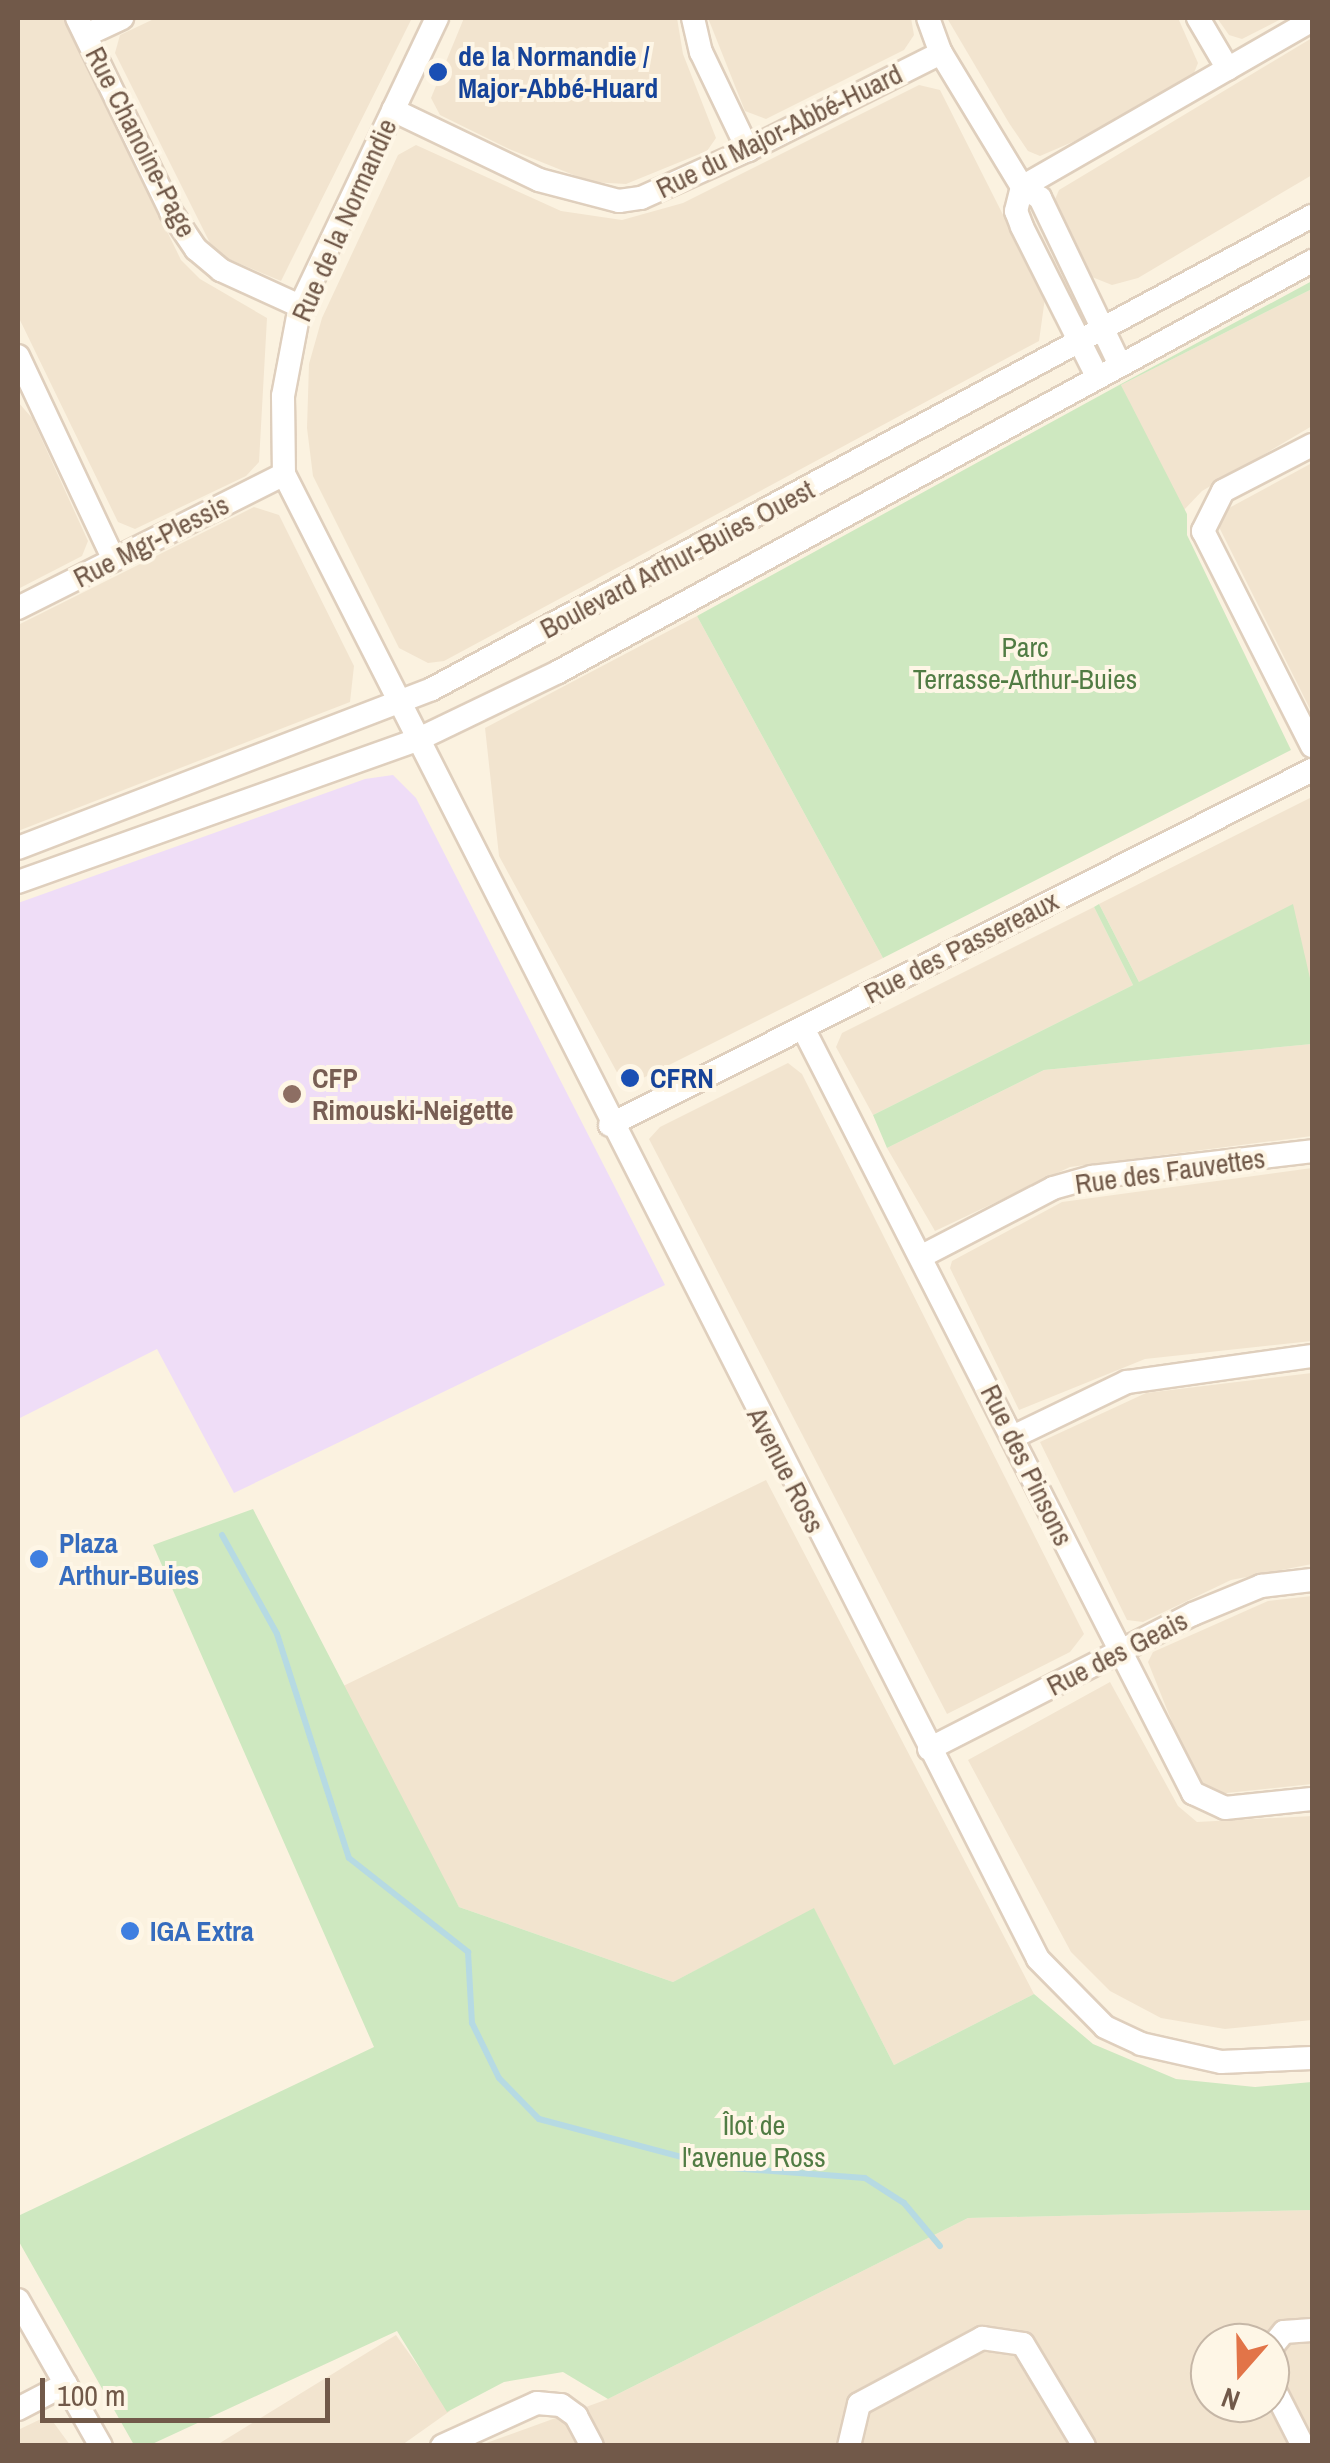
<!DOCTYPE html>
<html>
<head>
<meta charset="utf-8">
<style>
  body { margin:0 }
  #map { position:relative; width:1330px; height:2463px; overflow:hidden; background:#fbf2e0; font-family:"Archivo Narrow",sans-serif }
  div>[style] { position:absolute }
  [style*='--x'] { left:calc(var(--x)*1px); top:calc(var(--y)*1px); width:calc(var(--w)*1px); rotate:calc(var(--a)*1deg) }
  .residential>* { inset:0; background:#f2e4cf }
  .education>* { inset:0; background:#efddf7 }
  .green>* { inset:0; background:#cee8c0 }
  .stream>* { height:6px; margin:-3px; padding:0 3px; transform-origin:3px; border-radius:3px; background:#b6dae3 }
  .roads { filter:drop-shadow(2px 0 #dfcfbd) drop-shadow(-2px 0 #dfcfbd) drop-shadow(0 2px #dfcfbd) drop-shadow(0 -2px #dfcfbd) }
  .minor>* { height:22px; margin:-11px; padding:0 11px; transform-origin:11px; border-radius:11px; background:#fff }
  .dots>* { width:28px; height:28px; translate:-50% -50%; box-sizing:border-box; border:5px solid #fef6e6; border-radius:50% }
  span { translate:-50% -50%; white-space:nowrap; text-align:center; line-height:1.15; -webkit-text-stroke:8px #fef6e6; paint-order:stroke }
  .transit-label { font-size:28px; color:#164399; font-weight:700 }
  .left { translate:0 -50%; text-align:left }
  .street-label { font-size:28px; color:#715949 }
  .park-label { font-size:28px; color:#517c44 }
  .education-label { font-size:28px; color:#785e54; font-weight:700 }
  .shop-label { font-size:28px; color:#366cbe; font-weight:700 }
  .frame { position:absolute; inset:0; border:20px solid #715949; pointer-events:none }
  .north { position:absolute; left:1190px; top:2323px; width:100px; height:100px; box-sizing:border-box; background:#fef6e6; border:2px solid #c6b7a7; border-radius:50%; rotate:200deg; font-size:28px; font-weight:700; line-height:40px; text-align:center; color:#715949 }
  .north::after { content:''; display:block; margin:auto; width:35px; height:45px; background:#e27448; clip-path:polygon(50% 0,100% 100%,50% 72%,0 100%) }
  .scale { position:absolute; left:40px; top:2378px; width:290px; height:45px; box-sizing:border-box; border:5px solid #715949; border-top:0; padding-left:12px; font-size:30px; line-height:35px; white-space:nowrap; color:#715949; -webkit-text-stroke:8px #fef6e6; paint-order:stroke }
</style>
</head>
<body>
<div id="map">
  <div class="residential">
    <div style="clip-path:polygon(18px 18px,63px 18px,181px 260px,200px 279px,267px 318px,259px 462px,246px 476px,135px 529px,118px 522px,18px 316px)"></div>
    <div style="clip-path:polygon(156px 18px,412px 18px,281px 281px,224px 257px,210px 243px,115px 53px,120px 35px)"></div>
    <div style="clip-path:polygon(464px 18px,677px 18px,683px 54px,716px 138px,707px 151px,626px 184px,591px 182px,509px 149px,440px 115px,431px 98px)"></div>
    <div style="clip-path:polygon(708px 18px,911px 18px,914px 35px,904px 50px,766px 119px,745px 111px)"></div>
    <div style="clip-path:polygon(947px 18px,1178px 18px,1198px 63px,1194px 73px,1098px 131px,1040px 156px,1028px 151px,1009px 123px)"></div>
    <div style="clip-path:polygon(1217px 18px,1283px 18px,1242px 39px,1229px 35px)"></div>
    <div style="clip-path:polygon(1312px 38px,1312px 175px,1138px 278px,1112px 285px,1087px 275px,1053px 204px,1059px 190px)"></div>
    <div style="clip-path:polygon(919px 85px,940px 90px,1045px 298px,1039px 341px,444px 661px,428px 663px,399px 648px,313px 476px,307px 428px,309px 364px,322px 318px,398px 155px,416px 145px,561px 211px,622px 220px,683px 203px)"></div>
    <div style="clip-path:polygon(1312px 289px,1312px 426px,1202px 491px,1183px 511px,1121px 385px)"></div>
    <div style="clip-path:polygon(18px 402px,32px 418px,88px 541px,82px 556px,18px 589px)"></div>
    <div style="clip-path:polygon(1312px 463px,1312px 713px,1217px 523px,1229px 508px)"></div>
    <div style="clip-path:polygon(254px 507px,279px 515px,354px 666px,350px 702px,18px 831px,18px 625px)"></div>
    <div style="clip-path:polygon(697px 616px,883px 958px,625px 1087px,499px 856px,485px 728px)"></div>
    <div style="clip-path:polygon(1312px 797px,1312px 987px,1139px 982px,1099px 904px)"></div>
    <div style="clip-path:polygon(1094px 907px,1133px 985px,873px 1115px,836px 1047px,842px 1033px)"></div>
    <div style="clip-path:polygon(1312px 1044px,1312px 1136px,1070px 1167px,935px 1231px,887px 1148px,1044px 1070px)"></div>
    <div style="clip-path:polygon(788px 1063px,802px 1074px,1084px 1634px,1070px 1652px,947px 1714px,649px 1139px,660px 1127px)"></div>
    <div style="clip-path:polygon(1312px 1168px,1312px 1341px,1145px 1359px,1019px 1410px,950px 1268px,952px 1261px,1062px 1202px)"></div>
    <div style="clip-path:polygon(1312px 1373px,1312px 1564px,1231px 1580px,1143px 1622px,1127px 1620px,1040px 1442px,1146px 1393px)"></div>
    <div style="clip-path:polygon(766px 1480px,1034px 1994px,894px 2065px,814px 1909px,673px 1982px,459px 1907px,335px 1690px)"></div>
    <div style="clip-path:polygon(1312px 1596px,1312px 1784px,1217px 1794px,1196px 1782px,1148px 1662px,1153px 1652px,1268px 1601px)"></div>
    <div style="clip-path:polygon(1110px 1682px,1178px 1806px,1197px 1822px,1312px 1816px,1312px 2020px,1225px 2029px,1161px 2018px,1110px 1991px,1071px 1952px,968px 1760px)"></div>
    <div style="clip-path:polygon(evenodd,1312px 2210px,1312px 2445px,478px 2446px,608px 2399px,968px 2218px,1312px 2210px,1210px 2343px,1270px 2343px,1270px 2403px,1210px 2403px,1210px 2343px)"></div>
    <div style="clip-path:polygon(396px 2335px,450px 2411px,402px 2445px,215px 2446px)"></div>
    <div style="clip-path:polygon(41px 2419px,51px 2419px,70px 2445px,18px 2445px,18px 2430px)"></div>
  </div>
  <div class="education">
    <div style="clip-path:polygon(393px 775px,416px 798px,665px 1285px,234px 1493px,157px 1349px,18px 1419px,18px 903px,365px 779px)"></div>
  </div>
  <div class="green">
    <div style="clip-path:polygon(1312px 281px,1312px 289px,1121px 385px,1187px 514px,1187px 535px,1291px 750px,883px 958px,697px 616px,1121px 384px)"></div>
    <div style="clip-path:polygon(1099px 904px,1139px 982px,1293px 904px,1312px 987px,1312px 1044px,1044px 1070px,887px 1148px,873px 1115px,1133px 985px,1094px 907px)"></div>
    <div style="clip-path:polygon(253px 1509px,459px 1907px,673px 1982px,814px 1908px,894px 2065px,1034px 1994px,1093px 2044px,1176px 2079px,1255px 2087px,1312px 2082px,1312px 2210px,968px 2218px,608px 2399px,563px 2372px,504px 2382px,447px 2412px,397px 2331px,150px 2445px,134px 2445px,18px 2240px,18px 2216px,374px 2047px,153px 1545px)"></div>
  </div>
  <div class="stream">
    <div style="--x:222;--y:1535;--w:113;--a:60.9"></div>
    <div style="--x:277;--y:1634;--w:235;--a:72.2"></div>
    <div style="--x:349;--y:1858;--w:152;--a:38.3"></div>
    <div style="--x:468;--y:1952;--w:71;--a:86.8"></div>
    <div style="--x:472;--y:2023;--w:61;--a:63.9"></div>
    <div style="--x:499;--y:2078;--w:57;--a:45.7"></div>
    <div style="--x:539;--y:2119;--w:186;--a:14.9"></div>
    <div style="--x:719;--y:2167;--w:146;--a:4.3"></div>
    <div style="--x:865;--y:2178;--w:46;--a:32.7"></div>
    <div style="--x:904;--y:2203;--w:56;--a:50.1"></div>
  </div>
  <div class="roads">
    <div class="minor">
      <div style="--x:77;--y:18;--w:216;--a:64.1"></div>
      <div style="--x:171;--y:212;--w:45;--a:56"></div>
      <div style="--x:196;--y:249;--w:33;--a:40"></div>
      <div style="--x:221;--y:270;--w:87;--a:24.5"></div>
      <div style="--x:437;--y:18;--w:319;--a:115.4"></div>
      <div style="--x:300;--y:306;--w:92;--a:100.7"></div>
      <div style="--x:283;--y:396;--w:78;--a:89.3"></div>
      <div style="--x:284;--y:474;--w:1665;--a:63.08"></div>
      <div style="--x:1038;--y:1959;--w:95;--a:45.4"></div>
      <div style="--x:1105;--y:2027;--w:40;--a:25"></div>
      <div style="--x:1141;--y:2044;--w:82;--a:12.7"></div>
      <div style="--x:1221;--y:2062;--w:91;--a:-2.5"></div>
      <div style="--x:693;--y:18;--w:35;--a:77"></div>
      <div style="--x:701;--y:52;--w:109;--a:64.4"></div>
      <div style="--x:928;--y:18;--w:37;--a:70"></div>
      <div style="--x:941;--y:53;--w:157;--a:58.8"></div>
      <div style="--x:1022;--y:187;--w:21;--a:31"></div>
      <div style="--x:1040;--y:198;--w:185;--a:64.4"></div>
      <div style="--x:1198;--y:18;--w:59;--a:59.5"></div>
      <div style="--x:86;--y:35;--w:40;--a:-25"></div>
      <div style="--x:393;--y:110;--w:162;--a:25.6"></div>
      <div style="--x:539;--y:180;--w:83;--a:14.7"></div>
      <div style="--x:619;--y:201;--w:22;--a:-8"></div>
      <div style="--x:641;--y:198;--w:117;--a:-24.2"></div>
      <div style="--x:748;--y:150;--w:216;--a:-26.7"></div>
      <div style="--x:1022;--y:187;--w:335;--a:-29.9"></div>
      <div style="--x:1022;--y:187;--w:25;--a:104"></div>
      <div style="--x:1016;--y:211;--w:17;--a:69"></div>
      <div style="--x:1022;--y:227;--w:167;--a:63.3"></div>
      <div style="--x:18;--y:356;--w:225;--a:64.8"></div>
      <div style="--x:1312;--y:445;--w:100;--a:152.7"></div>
      <div style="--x:1223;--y:491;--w:45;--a:116.6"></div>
      <div style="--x:1203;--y:531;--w:241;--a:63.1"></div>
      <div style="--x:18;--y:608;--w:298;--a:-26.7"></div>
      <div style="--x:18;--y:848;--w:443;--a:-21"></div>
      <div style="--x:432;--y:689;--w:999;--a:-28.26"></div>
      <div style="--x:18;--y:882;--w:426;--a:-19.6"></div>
      <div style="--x:419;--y:739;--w:154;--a:-25.7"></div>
      <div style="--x:558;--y:672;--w:859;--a:-28.59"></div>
      <div style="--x:803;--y:1028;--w:859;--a:62.99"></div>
      <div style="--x:1193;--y:1793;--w:35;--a:25"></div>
      <div style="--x:1225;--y:1808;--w:87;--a:-5.9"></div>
      <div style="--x:610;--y:1125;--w:787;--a:-26.83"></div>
      <div style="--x:924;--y:1255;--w:145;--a:-27.4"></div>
      <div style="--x:1053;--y:1188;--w:41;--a:-15.8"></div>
      <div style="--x:1092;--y:1177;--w:222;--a:-6.7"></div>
      <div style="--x:1013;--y:1437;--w:127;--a:-25.8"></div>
      <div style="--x:1127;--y:1382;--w:187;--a:-8"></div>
      <div style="--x:929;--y:1749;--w:297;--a:-27.1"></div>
      <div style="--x:1193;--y:1614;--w:74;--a:-22.4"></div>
      <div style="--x:1261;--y:1586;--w:51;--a:-6.7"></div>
      <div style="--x:18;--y:2300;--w:168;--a:60.4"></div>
      <div style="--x:1270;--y:2349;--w:22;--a:-51"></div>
      <div style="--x:1284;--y:2332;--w:28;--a:-4"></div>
      <div style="--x:1270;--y:2381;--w:73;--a:63.1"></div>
      <div style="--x:18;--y:2409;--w:54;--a:-27.5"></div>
      <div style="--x:442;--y:2446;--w:104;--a:-24.4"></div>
      <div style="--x:537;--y:2403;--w:24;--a:5"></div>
      <div style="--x:561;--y:2405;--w:19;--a:36"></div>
      <div style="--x:576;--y:2416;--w:34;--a:62"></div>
      <div style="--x:849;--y:2446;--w:43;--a:-76.6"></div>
      <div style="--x:859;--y:2404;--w:140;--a:-28.2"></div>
      <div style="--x:982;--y:2338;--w:41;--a:8.3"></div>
      <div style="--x:1023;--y:2344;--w:119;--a:59.1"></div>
    </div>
  </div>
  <div class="dots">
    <div style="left:438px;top:72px;background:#1a4fb4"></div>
    <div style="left:630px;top:1078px;background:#1a4fb4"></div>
    <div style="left:292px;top:1094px;background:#8d6e63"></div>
    <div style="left:39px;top:1559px;background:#3f7fe0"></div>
    <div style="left:130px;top:1931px;background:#3f7fe0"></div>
  </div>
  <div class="transit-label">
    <span class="left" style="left:458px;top:72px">de la Normandie /<br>Major-Abbé-Huard</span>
    <span class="left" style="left:650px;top:1078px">CFRN</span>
  </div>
  <div class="street-label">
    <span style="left:779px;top:131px;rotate:-26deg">Rue du Major-Abbé-Huard</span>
    <span style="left:141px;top:142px;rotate:63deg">Rue Chanoine-Page</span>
    <span style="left:344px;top:220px;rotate:-66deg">Rue de la Normandie</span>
    <span style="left:151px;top:541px;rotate:-27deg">Rue Mgr-Plessis</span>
    <span style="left:677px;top:559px;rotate:-28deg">Boulevard Arthur-Buies Ouest</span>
    <span style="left:961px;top:947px;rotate:-27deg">Rue des Passereaux</span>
    <span style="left:1170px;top:1171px;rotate:-8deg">Rue des Fauvettes</span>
    <span style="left:1027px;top:1465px;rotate:64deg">Rue des Pinsons</span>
    <span style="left:786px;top:1470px;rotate:63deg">Avenue Ross</span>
    <span style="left:1117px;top:1653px;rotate:-27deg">Rue des Geais</span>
  </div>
  <div class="park-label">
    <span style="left:1025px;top:663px">Parc<br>Terrasse-Arthur-Buies</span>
    <span style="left:754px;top:2141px">Îlot de<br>l'avenue Ross</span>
  </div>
  <div class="education-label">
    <span class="left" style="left:312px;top:1094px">CFP<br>Rimouski-Neigette</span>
  </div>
  <div class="shop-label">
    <span class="left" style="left:59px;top:1559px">Plaza<br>Arthur-Buies</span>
    <span class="left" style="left:150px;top:1931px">IGA Extra</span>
  </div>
  <div class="frame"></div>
  <div class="north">N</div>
  <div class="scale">100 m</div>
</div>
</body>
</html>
